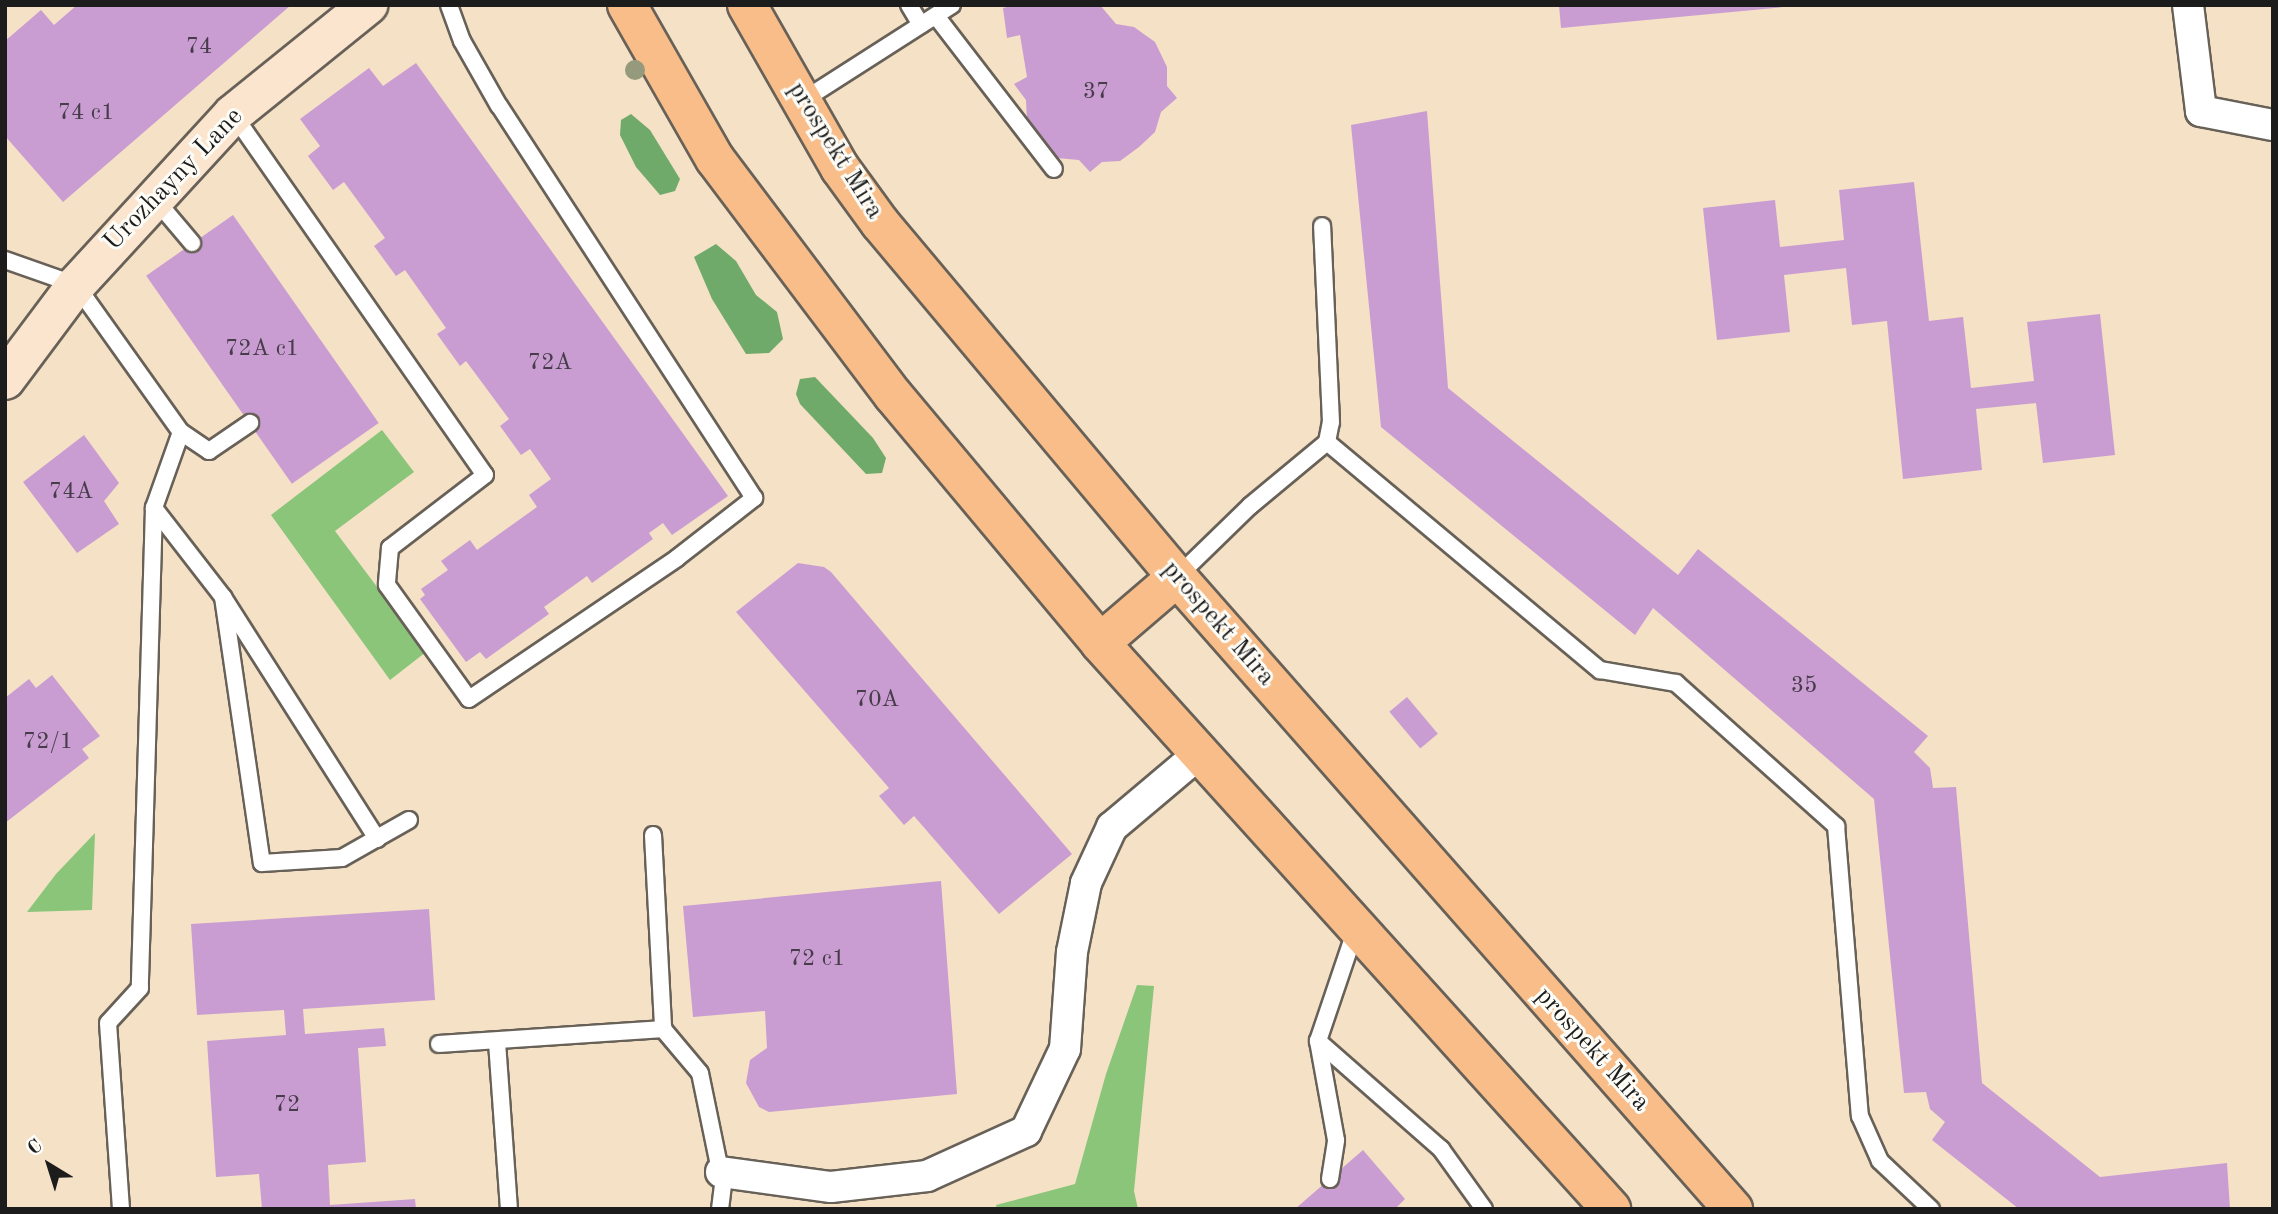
<!DOCTYPE html>
<html>
<head>
<meta charset="utf-8">
<style>
  body { margin:0 }
  #map { position:relative; width:2278px; height:1214px; overflow:hidden; background:#f4e1c6; font-family:"Old Standard TT",serif }
  div>[style] { position:absolute }
  [style*='--x'] { left:calc(var(--x)*1px); top:calc(var(--y)*1px); width:calc(var(--w)*1px); rotate:calc(var(--a)*1deg) }
  .green>* { inset:0; background:#8ac57a }
  .forest>* { inset:0; background:#6faa6a }
  .building>* { inset:0; background:#c99dd2; transform-origin:0 0 }
  .roads { filter:drop-shadow(2px 0 #686158) drop-shadow(-2px 0 #686158) drop-shadow(0 2px #686158) drop-shadow(0 -2px #686158) }
  .lane>* { height:16px; margin:-8px; padding:0 8px; transform-origin:8px; border-radius:8px; background:#fff }
  .street>* { height:30px; margin:-15px; padding:0 15px; transform-origin:15px; border-radius:15px; background:#fff }
  .secondary>* { height:38px; margin:-19px; padding:0 19px; transform-origin:19px; border-radius:19px; background:#fce5cf }
  .primary>* { height:38px; margin:-19px; padding:0 19px; transform-origin:19px; border-radius:19px; background:#f8bd88 }
  .trees>* { width:20px; height:20px; margin:-10px; border-radius:50%; background:#959a7d }
  span { translate:-50% -50%; white-space:nowrap; text-align:center; line-height:1.15; -webkit-text-stroke:6px #fdfcf7; paint-order:stroke }
  .number-label { font-size:23px; color:#473c4a }
  .number-label span { -webkit-text-stroke-width:0 }
  .street-label { font-size:26px; color:#1c1c1c }
  .frame { position:absolute; inset:0; border:7px solid #1c1c1c; pointer-events:none }
  .north { position:absolute; left:14px; top:1130px; width:70px; height:70px; -webkit-text-stroke:5px #fdfcf7; paint-order:stroke; rotate:322deg; font-size:19px; font-weight:700; line-height:28px; text-align:center; color:#1c1c1c }
  .north::after { content:''; display:block; margin:auto; width:24px; height:32px; background:#1c1c1c; clip-path:polygon(50% 0,100% 100%,50% 72%,0 100%) }
</style>
</head>
<body>
<div id="map">
  <div class="green">
    <div style="clip-path:polygon(382px 430px,414px 472px,335px 531px,426px 652px,390px 680px,271px 515px)"></div>
    <div style="clip-path:polygon(95px 833px,92px 910px,27px 912px,56px 874px)"></div>
    <div style="clip-path:polygon(1137px 985px,1154px 986px,1134px 1191px,1138px 1209px,997px 1209px,996px 1205px,1075px 1184px,1106px 1074px)"></div>
  </div>
  <div class="forest">
    <div style="clip-path:polygon(631px 114px,650px 130px,680px 179px,675px 191px,660px 195px,636px 167px,620px 135px,621px 120px)"></div>
    <div style="clip-path:polygon(716px 244px,736px 261px,756px 295px,777px 312px,783px 339px,769px 353px,746px 354px,712px 299px,694px 257px)"></div>
    <div style="clip-path:polygon(815px 377px,873px 438px,886px 458px,882px 473px,866px 474px,800px 404px,796px 394px,800px 379px)"></div>
  </div>
  <div class="building">
    <div style="clip-path:polygon(77px 5px,291px 5px,63px 202px,5px 136px,5px 41px,41px 10px,54px 25px)"></div>
    <div style="clip-path:polygon(1016px 5px,1100px 5px,1116px 24px,1134px 27px,1155px 42px,1167px 67px,1167px 86px,1177px 98px,1161px 112px,1155px 132px,1139px 147px,1120px 161px,1102px 162px,1090px 172px,1079px 160px,1057px 158px,1037px 141px,1027px 121px,1026px 100px,1014px 84px,1027px 77px,1020px 35px,1007px 38px,1003px 8px)"></div>
    <div style="clip-path:polygon(1559px 5px,1783px 5px,1784px 7px,1561px 28px)"></div>
    <div style="clip-path:polygon(416px 63px,728px 496px,672px 535px,663px 523px,649px 533px,653px 539px,592px 583px,587px 576px,544px 607px,549px 614px,486px 659px,480px 652px,466px 662px,420px 599px,425px 595px,421px 589px,448px 570px,441px 561px,470px 540px,477px 550px,537px 507px,529px 495px,551px 479px,530px 449px,521px 455px,500px 426px,509px 419px,466px 361px,460px 366px,437px 334px,446px 328px,405px 270px,396px 276px,374px 246px,385px 238px,344px 182px,333px 190px,308px 156px,320px 146px,300px 119px,369px 68px,383px 86px)"></div>
    <div style="clip-path:polygon(1427px 111px,1448px 388px,1678px 575px,1698px 549px,1928px 736px,1914px 752px,1930px 768px,1933px 788px,1956px 787px,1982px 1083px,2100px 1177px,2227px 1163px,2230px 1209px,2019px 1209px,1932px 1140px,1945px 1122px,1930px 1109px,1926px 1092px,1904px 1093px,1874px 799px,1653px 608px,1635px 635px,1381px 427px,1351px 125px)"></div>
    <div style="clip-path:polygon(1914px 182px,1929px 321px,1963px 317px,1971px 388px,2034px 381px,2027px 322px,2100px 314px,2115px 455px,2043px 463px,2036px 403px,1976px 409px,1982px 470px,1903px 479px,1887px 321px,1852px 325px,1846px 268px,1784px 275px,1790px 332px,1717px 340px,1703px 208px,1775px 200px,1780px 247px,1844px 240px,1839px 190px)"></div>
    <div style="left:233px;top:215px;width:254px;height:106px;rotate:55deg"></div>
    <div style="clip-path:polygon(84px 435px,119px 483px,104px 501px,119px 524px,77px 553px,23px 482px)"></div>
    <div style="clip-path:polygon(798px 563px,824px 567px,831px 572px,1072px 854px,999px 914px,914px 816px,904px 825px,879px 796px,889px 788px,736px 612px)"></div>
    <div style="clip-path:polygon(52px 675px,100px 736px,82px 749px,89px 758px,5px 823px,5px 698px,29px 679px,36px 688px)"></div>
    <div style="left:1407px;top:697px;width:48px;height:23px;rotate:50deg"></div>
    <div style="clip-path:polygon(941px 881px,957px 1094px,769px 1112px,759px 1107px,746px 1083px,750px 1060px,767px 1048px,765px 1011px,693px 1017px,683px 906px)"></div>
    <div style="clip-path:polygon(429px 909px,435px 1000px,303px 1009px,305px 1034px,384px 1028px,386px 1046px,358px 1048px,366px 1162px,328px 1165px,330px 1205px,415px 1199px,416px 1209px,262px 1209px,259px 1174px,216px 1177px,207px 1041px,286px 1035px,284px 1010px,197px 1015px,191px 924px)"></div>
    <div style="clip-path:polygon(1363px 1150px,1405px 1199px,1395px 1209px,1295px 1209px)"></div>
  </div>
  <div class="roads">
    <div class="lane">
      <div style="--x:909;--y:5;--w:23;--a:59"></div>
      <div style="--x:936;--y:16;--w:193;--a:52.4"></div>
      <div style="--x:802;--y:101;--w:178;--a:-32.6"></div>
      <div style="--x:233;--y:114;--w:440;--a:55.1"></div>
      <div style="--x:485;--y:475;--w:120;--a:142.5"></div>
      <div style="--x:390;--y:548;--w:37;--a:95"></div>
      <div style="--x:387;--y:585;--w:140;--a:54.3"></div>
      <div style="--x:469;--y:699;--w:251;--a:-34.1"></div>
      <div style="--x:677;--y:558;--w:98;--a:-37.9"></div>
      <div style="--x:754;--y:498;--w:468;--a:-123"></div>
      <div style="--x:499;--y:106;--w:75;--a:-119.6"></div>
      <div style="--x:462;--y:41;--w:38;--a:-110"></div>
      <div style="--x:154;--y:198;--w:59;--a:49.8"></div>
      <div style="--x:5;--y:260;--w:75;--a:19.4"></div>
      <div style="--x:76;--y:285;--w:181;--a:54.5"></div>
      <div style="--x:181;--y:432;--w:81;--a:109.6"></div>
      <div style="--x:154;--y:508;--w:480;--a:91.7"></div>
      <div style="--x:140;--y:988;--w:47;--a:132.4"></div>
      <div style="--x:108;--y:1023;--w:186;--a:86"></div>
      <div style="--x:181;--y:432;--w:34;--a:34"></div>
      <div style="--x:209;--y:451;--w:50;--a:-34.3"></div>
      <div style="--x:1327;--y:442;--w:356;--a:39.9"></div>
      <div style="--x:1600;--y:670;--w:77;--a:9.7"></div>
      <div style="--x:1676;--y:683;--w:215;--a:41.8"></div>
      <div style="--x:1836;--y:826;--w:291;--a:85.3"></div>
      <div style="--x:1860;--y:1116;--w:49;--a:66"></div>
      <div style="--x:1880;--y:1161;--w:70;--a:43.3"></div>
      <div style="--x:154;--y:508;--w:113;--a:52.2"></div>
      <div style="--x:223;--y:597;--w:287;--a:57.5"></div>
      <div style="--x:1177;--y:577;--w:102;--a:-44.2"></div>
      <div style="--x:1250;--y:506;--w:100;--a:-39.7"></div>
      <div style="--x:1327;--y:442;--w:20;--a:-79"></div>
      <div style="--x:1331;--y:422;--w:196;--a:-92.6"></div>
      <div style="--x:223;--y:597;--w:269;--a:81.7"></div>
      <div style="--x:262;--y:863;--w:80;--a:-3.6"></div>
      <div style="--x:342;--y:858;--w:77;--a:-29.6"></div>
      <div style="--x:653;--y:835;--w:194;--a:87"></div>
      <div style="--x:663;--y:1029;--w:57;--a:49.9"></div>
      <div style="--x:700;--y:1073;--w:114;--a:78.4"></div>
      <div style="--x:723;--y:1185;--w:24;--a:97"></div>
      <div style="--x:1318;--y:1041;--w:164;--a:41.3"></div>
      <div style="--x:1441;--y:1149;--w:74;--a:54.4"></div>
      <div style="--x:497;--y:1042;--w:167;--a:85.9"></div>
      <div style="--x:439;--y:1044;--w:225;--a:-3.8"></div>
      <div style="--x:1330;--y:1179;--w:39;--a:-81"></div>
      <div style="--x:1336;--y:1140;--w:101;--a:-100.3"></div>
      <div style="--x:1318;--y:1041;--w:118;--a:-71.3"></div>
    </div>
    <div class="street">
      <div style="--x:2188;--y:5;--w:107;--a:83"></div>
      <div style="--x:2201;--y:111;--w:73;--a:11"></div>
      <div style="--x:721;--y:1172;--w:111;--a:7.8"></div>
      <div style="--x:831;--y:1187;--w:97;--a:-6.5"></div>
      <div style="--x:927;--y:1176;--w:109;--a:-24.4"></div>
      <div style="--x:1026;--y:1131;--w:91;--a:-64.6"></div>
      <div style="--x:1065;--y:1049;--w:97;--a:-85.9"></div>
      <div style="--x:1072;--y:952;--w:70;--a:-78.5"></div>
      <div style="--x:1086;--y:883;--w:62;--a:-65.1"></div>
      <div style="--x:1112;--y:827;--w:115;--a:-40.1"></div>
    </div>
    <div class="secondary">
      <div style="--x:5;--y:380;--w:119;--a:-53.2"></div>
      <div style="--x:76;--y:285;--w:232;--a:-47.4"></div>
      <div style="--x:233;--y:114;--w:174;--a:-38.9"></div>
    </div>
    <div class="primary">
      <div style="--x:627;--y:5;--w:177;--a:60.3"></div>
      <div style="--x:715;--y:159;--w:296;--a:53"></div>
      <div style="--x:893;--y:395;--w:323;--a:50.1"></div>
      <div style="--x:1100;--y:643;--w:763;--a:47.92"></div>
      <div style="--x:747;--y:5;--w:188;--a:60.3"></div>
      <div style="--x:840;--y:168;--w:68;--a:54"></div>
      <div style="--x:880;--y:223;--w:462;--a:50"></div>
      <div style="--x:1177;--y:577;--w:842;--a:48.66"></div>
      <div style="--x:1100;--y:643;--w:101;--a:-40.6"></div>
    </div>
  </div>
  <div class="trees">
    <div style="left:635px;top:70px"></div>
  </div>
  <div class="number-label">
    <span style="left:199px;top:47px">74</span>
    <span style="left:1096px;top:92px">37</span>
    <span style="left:86px;top:113px">74 с1</span>
    <span style="left:262px;top:349px">72А с1</span>
    <span style="left:550px;top:363px">72А</span>
    <span style="left:71px;top:492px">74А</span>
    <span style="left:1804px;top:686px">35</span>
    <span style="left:877px;top:700px">70А</span>
    <span style="left:48px;top:742px">72/1</span>
    <span style="left:817px;top:959px">72 с1</span>
    <span style="left:287px;top:1105px">72</span>
  </div>
  <div class="street-label">
    <span style="left:835px;top:151px;rotate:58deg">prospekt Mira</span>
    <span style="left:174px;top:180px;rotate:-46deg">Urozhayny Lane</span>
    <span style="left:1218px;top:624px;rotate:49deg">prospekt Mira</span>
    <span style="left:1592px;top:1050px;rotate:48deg">prospekt Mira</span>
  </div>
  <div class="frame"></div>
  <div class="north">С</div>
</div>
</body>
</html>
